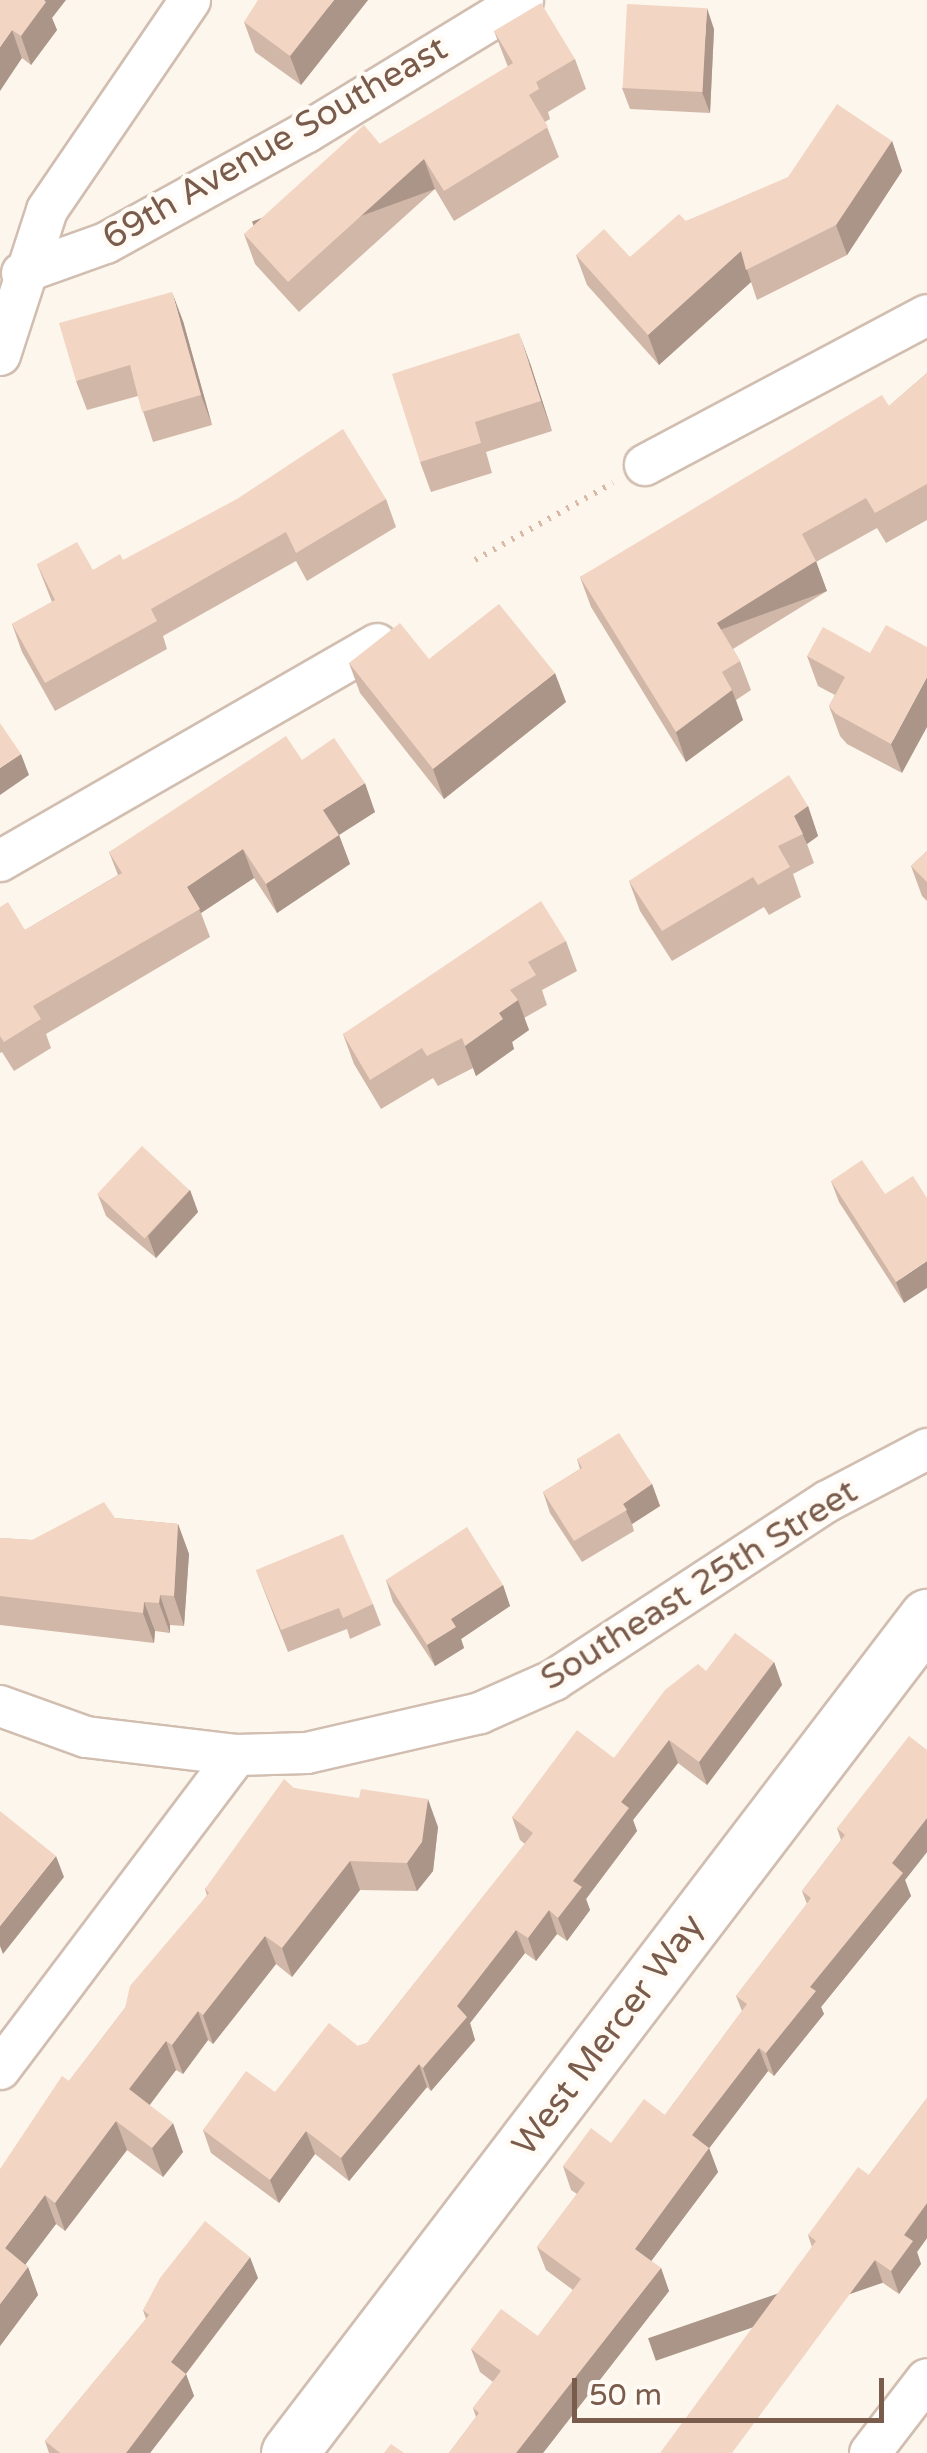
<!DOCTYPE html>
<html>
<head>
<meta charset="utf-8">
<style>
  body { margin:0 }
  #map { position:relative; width:927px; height:2453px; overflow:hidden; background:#fdf6ec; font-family:"Varela Round",sans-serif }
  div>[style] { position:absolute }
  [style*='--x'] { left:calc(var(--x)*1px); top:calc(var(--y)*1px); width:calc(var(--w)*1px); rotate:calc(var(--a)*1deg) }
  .path>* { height:6px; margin-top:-3px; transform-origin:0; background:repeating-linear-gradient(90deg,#d9b8a5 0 2.5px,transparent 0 10.5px) }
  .roads { filter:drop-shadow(2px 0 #d1beb0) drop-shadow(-2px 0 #d1beb0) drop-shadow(0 2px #d1beb0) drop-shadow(0 -2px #d1beb0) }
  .street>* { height:40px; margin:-20px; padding:0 20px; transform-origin:20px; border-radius:20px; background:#fff }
  .secondary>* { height:55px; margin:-27.5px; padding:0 27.5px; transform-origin:27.5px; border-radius:27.5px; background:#fff }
  .wall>* { inset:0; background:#d1b7a8 }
  .shaded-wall>* { inset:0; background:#aa9588; transform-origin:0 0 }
  .building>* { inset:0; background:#f3d5c3; transform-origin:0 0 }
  span { translate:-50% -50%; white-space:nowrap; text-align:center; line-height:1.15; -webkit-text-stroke:9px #fffaf3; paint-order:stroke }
  .street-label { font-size:35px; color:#7a5c4d }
  .scale { position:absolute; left:572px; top:2378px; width:312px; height:45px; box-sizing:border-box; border:5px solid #7a5c4d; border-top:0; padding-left:12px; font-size:30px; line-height:35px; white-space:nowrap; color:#7a5c4d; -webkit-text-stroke:8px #fffaf3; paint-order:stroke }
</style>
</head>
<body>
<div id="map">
  <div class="path">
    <div style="--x:475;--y:560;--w:158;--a:-29.2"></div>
  </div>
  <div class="roads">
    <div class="street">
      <div style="--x:22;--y:273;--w:89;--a:-19.7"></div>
      <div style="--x:106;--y:243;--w:230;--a:-28.9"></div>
      <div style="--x:307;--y:132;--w:253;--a:-31.4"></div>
      <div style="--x:0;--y:355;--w:152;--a:-72"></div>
      <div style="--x:47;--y:210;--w:254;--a:-55.7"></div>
      <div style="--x:645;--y:465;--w:319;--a:-28"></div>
      <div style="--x:0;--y:861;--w:435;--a:-29.9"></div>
      <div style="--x:0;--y:1706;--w:91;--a:19.8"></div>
      <div style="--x:86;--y:1737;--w:152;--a:6.8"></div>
      <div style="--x:237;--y:1755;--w:70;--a:-1.6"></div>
      <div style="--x:307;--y:1753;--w:178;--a:-13"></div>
      <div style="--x:480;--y:1713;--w:81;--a:-24"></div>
      <div style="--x:554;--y:1680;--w:327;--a:-33.2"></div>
      <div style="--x:828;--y:1501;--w:112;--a:-27.7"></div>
      <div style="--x:0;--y:2069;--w:393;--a:-53"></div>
      <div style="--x:870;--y:2453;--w:93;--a:-52.4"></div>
    </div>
    <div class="secondary">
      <div style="--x:289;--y:2453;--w:1052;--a:-52.65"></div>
    </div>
  </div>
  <div class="wall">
    <div style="clip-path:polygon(0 0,52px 18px,57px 30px,31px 65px,22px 58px)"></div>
    <div style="clip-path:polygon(368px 0,301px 85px,255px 52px,244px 22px)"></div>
    <div style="clip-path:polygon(714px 29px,710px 113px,630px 109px,622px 88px)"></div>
    <div style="clip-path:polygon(494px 31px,575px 59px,586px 89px,548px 112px,550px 119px,545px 122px,559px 157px,454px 221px,435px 189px,299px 312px,255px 264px,244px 234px,380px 144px,508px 67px)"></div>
    <div style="clip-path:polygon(892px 141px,902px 171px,847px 255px,757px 300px,751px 282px,659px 365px,587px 285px,576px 255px,630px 257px,686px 221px)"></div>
    <div style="clip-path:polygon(183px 321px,212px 425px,153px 442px,138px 396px,87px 410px,76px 381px)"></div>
    <div style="clip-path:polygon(530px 363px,552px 431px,486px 452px,492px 473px,431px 492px,420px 462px)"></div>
    <div style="clip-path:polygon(927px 373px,927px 520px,886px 543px,877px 528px,816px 562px,827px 591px,733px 649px,740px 661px,751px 690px,736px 700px,743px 720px,686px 762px,591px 607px,580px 577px,889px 406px)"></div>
    <div style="clip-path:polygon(386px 499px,396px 527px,307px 581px,296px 561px,163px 636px,167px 649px,55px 711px,22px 652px,12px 624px,52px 602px,37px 564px,93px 570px,123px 560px)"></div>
    <div style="clip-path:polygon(870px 653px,902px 773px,847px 744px,840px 736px,829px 706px,835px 695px,818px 686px,807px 656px)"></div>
    <div style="clip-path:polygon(429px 659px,566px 702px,444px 799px,360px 693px,349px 663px)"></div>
    <div style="clip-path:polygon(302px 760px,375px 812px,339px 835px,350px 864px,277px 913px,254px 878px,201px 913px,210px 937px,46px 1034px,51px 1048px,14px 1071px,2px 1052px,0 1053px,0 907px,25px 930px,118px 875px,109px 852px)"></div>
    <div style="clip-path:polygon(808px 806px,818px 836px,807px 844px,814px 863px,793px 874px,801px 897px,769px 915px,764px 907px,672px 961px,640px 911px,629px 881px)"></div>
    <div style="clip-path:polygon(927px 851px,927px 901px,922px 896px,911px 866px)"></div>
    <div style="clip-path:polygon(566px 941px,577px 971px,542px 990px,547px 1005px,524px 1018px,529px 1030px,512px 1042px,514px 1049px,476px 1076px,473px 1068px,438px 1086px,433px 1078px,381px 1109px,354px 1064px,343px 1034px)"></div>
    <div style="clip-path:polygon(831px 1181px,885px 1194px,904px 1303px,839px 1202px)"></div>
    <div style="clip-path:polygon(190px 1190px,198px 1212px,156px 1258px,106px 1216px,98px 1195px)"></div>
    <div style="clip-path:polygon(577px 1459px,652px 1484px,660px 1506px,632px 1524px,634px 1531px,582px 1562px,550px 1513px,543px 1492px,580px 1469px)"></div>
    <div style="clip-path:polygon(115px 1518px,178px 1524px,189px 1554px,184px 1626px,170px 1625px,170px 1633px,155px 1631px,154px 1643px,0 1625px,0 1538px,32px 1540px)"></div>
    <div style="clip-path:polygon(256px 1570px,373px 1604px,381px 1625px,350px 1639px,347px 1629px,288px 1652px)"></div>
    <div style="clip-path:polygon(386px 1580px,503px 1585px,510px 1606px,461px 1639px,464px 1648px,435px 1666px,393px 1602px)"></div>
    <div style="clip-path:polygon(774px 1662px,782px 1685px,707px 1785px,678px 1763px,633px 1820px,637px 1831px,586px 1899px,590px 1910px,567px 1941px,557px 1934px,536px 1961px,525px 1953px,470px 2023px,475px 2040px,431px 2091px,427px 2087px,349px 2181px,315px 2154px,279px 2203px,211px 2153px,203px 2130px,275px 2092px,358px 2046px,367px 2043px,525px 1844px,520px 1840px,512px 1817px,614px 1758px,706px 1671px)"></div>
    <div style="clip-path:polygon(927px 1750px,927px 1852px,905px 1880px,911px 1896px,821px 2007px,824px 2014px,774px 2076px,768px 2071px,709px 2148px,718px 2172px,651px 2261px,661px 2268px,669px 2291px,543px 2453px,449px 2453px,476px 2417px,473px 2408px,493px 2382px,480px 2372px,471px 2349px,538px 2336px,573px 2290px,546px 2270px,537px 2247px,577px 2194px,571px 2190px,563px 2166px,611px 2143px,665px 2115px,742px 2011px,736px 1996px,807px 1904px,802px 1891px,841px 1840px,837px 1828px)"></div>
    <div style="clip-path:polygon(294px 1788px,438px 1827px,433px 1871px,417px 1891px,360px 1890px,292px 1977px,276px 1964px,213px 2044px,208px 2040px,183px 2074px,176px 2070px,149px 2105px,183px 2152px,163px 2177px,127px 2150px,65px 2231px,56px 2224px,25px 2264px,28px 2267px,38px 2295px,0 2346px,69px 2081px,125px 2008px,207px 1895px,205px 1889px)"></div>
    <div style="clip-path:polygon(927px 2098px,927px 2238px,917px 2252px,921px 2264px,899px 2294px,883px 2283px,812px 2247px,808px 2235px,869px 2175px)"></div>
    <div style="clip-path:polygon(258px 2278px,186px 2374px,194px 2396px,150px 2453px,49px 2453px,45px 2441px,146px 2319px,143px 2310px)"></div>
  </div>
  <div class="shaded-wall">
    <div style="clip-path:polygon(39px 0,66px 0,52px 18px,57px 30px,31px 65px,21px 36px)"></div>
    <div style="clip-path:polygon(334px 0,368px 0,301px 85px,290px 56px)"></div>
    <div style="clip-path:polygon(707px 8px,714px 29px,710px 113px,702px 92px)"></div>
    <div style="clip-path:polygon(12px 30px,22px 58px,0 91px,0 47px)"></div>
    <div style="clip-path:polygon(892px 141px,902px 171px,847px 255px,836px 225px)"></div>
    <div style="left:424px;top:159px;width:32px;height:183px;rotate:70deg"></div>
    <div style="clip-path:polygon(741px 251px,751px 282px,659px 365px,648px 335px)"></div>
    <div style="clip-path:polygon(172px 292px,183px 321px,212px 425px,201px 395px)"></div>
    <div style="clip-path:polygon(519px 333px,530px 363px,552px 431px,541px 401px)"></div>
    <div style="left:816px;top:561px;width:32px;height:117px;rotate:70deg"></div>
    <div style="clip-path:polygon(555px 673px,566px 702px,444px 799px,433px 769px)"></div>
    <div style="clip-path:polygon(927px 677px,927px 727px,902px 773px,891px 744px)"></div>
    <div style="clip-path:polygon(732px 690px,743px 720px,686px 762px,676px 732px)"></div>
    <div style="clip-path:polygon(21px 754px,29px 775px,0 795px,0 768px)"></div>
    <div style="clip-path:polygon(365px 783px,375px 812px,339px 835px,350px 864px,277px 913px,266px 884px,323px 810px)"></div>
    <div style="clip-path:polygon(808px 806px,818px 836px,807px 844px,794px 816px)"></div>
    <div style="clip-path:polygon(243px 849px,254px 878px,201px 913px,187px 887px)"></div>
    <div style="clip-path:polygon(518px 1000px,529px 1030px,512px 1042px,514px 1049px,476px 1076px,465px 1046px,499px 1013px)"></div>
    <div style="clip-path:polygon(190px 1190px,198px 1212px,156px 1258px,148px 1236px)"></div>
    <div style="clip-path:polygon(927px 1261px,927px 1288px,904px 1303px,896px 1282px)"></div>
    <div style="clip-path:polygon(652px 1484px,660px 1506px,632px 1524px,623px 1504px)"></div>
    <div style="clip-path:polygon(178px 1524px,189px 1554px,184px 1626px,174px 1596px)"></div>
    <div style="clip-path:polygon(503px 1585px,510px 1606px,461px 1639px,464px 1648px,435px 1666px,427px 1645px,451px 1619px)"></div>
    <div style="clip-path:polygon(160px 1595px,170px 1625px,170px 1633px,159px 1603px)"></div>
    <div style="clip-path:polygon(144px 1602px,155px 1631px,154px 1643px,143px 1613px)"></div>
    <div style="clip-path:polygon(774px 1662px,782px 1685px,707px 1785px,699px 1762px)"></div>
    <div style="clip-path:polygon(669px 1740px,678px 1763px,633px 1820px,637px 1831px,586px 1899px,590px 1910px,567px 1941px,558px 1918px,573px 1881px,621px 1802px)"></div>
    <div style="clip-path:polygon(428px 1799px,438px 1827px,433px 1871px,417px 1891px,407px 1863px)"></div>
    <div style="clip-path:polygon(927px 1818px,927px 1852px,905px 1880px,911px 1896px,821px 2007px,824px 2014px,774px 2076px,766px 2053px,892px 1863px)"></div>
    <div style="clip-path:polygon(56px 1856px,64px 1877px,3px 1954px,0 1946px,0 1926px)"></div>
    <div style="clip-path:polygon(350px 1861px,360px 1890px,292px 1977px,282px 1948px)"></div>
    <div style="clip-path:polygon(549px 1910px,557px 1934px,536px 1961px,528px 1938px)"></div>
    <div style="clip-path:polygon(516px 1930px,525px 1953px,470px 2023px,475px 2040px,431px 2091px,423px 2068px,457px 2006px)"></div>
    <div style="clip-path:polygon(265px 1936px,276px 1964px,213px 2044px,203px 2015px)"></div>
    <div style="clip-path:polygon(198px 2011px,208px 2040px,183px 2074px,172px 2045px)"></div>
    <div style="clip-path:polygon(166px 2041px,176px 2070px,140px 2118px,129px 2089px)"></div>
    <div style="clip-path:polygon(759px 2048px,768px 2071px,701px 2159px,692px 2135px)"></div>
    <div style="clip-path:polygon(419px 2064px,427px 2087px,349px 2181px,341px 2158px)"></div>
    <div style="clip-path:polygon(116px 2121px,127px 2150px,65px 2231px,55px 2203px)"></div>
    <div style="clip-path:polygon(173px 2123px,183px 2152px,163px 2177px,152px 2148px)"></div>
    <div style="clip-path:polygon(306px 2131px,315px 2154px,279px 2203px,270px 2180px)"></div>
    <div style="clip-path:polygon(709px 2148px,718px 2172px,643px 2272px,635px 2249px)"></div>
    <div style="clip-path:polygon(45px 2195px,56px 2224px,16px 2277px,5px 2248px)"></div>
    <div style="clip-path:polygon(927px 2203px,927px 2238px,917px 2252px,921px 2264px,899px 2294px,891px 2271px,904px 2235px)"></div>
    <div style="clip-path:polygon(250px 2257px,258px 2278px,178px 2384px,171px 2362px)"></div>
    <div style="left:875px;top:2260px;width:24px;height:240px;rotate:71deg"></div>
    <div style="clip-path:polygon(28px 2267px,38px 2295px,0 2346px,0 2304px)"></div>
    <div style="clip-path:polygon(661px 2268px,669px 2291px,543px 2453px,516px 2453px)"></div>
    <div style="clip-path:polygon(186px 2374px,194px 2396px,150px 2453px,126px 2453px)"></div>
  </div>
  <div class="building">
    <div style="clip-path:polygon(0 0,44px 0,46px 2px,21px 36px,12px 30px,0 47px)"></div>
    <div style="clip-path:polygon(258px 0,334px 0,290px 56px,244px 22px)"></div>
    <div style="clip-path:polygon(541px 3px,575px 59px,536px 82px,539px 89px,529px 95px,548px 127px,444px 191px,424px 159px,288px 282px,244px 234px,364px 125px,380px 144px,513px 63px,494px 31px)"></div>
    <div style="left:627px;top:4px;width:80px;height:84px;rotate:3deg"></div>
    <div style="clip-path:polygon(837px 104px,892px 141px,836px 225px,746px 270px,741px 251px,648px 335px,576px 255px,604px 229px,630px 257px,679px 214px,686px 221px,788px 177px)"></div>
    <div style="clip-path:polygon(172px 292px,201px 395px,142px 412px,130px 365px,76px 381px,59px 323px)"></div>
    <div style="clip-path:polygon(519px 333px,541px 401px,475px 422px,481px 443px,420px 462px,392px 374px)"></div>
    <div style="clip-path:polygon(927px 373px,927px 484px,875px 513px,866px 498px,802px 534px,816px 561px,717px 623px,740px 661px,722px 672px,732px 690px,676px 732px,580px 577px,882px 395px,889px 406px)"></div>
    <div style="clip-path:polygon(343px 429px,386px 499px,296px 553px,286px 532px,151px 609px,157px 621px,45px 683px,12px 624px,55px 600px,37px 564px,77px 542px,93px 570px,120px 554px,123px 560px,237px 499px)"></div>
    <div style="clip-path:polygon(499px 604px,555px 673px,433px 769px,349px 663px,400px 623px,429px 659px)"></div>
    <div style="clip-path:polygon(886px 625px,927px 647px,927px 677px,891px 744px,836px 714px,829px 706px,845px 677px,807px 656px,823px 627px,870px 653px)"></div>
    <div style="clip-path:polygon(0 723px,21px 754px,0 768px)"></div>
    <div style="clip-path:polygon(286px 736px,302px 760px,334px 738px,365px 783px,323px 810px,339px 835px,266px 884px,243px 849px,187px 887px,200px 909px,33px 1006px,41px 1019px,4px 1042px,0 1036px,0 907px,8px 902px,25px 930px,122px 873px,109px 852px)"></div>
    <div style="clip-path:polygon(789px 775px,808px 806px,794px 816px,803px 834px,778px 846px,790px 867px,758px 885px,753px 877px,662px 931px,629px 881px)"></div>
    <div style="clip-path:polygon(927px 851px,927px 882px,911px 866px)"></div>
    <div style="clip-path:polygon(541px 901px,566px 941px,528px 962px,536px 975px,510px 990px,518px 1000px,499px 1013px,503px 1019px,465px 1046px,462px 1038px,427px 1056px,422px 1048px,370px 1080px,343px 1034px)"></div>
    <div style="left:142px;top:1146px;width:65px;height:66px;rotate:43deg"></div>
    <div style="clip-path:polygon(862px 1160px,885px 1194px,913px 1176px,927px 1198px,927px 1261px,896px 1282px,831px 1181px)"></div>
    <div style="clip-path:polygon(619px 1433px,652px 1484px,623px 1504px,627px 1510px,574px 1541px,543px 1492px,582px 1468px,577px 1459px)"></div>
    <div style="clip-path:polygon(104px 1502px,115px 1518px,178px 1524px,174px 1596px,160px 1595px,159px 1603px,144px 1602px,143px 1613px,0 1596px,0 1538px,32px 1540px)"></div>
    <div style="clip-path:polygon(467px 1527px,503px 1585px,451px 1619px,456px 1627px,427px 1645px,386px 1580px)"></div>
    <div style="clip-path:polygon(343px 1534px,373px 1604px,343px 1618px,339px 1608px,281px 1630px,256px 1570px)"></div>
    <div style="clip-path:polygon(735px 1633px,774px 1662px,699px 1762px,669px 1740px,621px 1802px,629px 1808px,573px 1881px,582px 1887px,558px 1918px,549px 1910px,528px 1938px,516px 1930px,457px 2006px,467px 2017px,423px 2068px,419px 2064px,341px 2158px,306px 2131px,270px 2180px,203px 2130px,246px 2071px,275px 2092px,329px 2023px,358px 2046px,367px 2043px,533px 1833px,512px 1817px,577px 1730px,614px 1758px,665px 1690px,698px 1664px,706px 1671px)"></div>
    <div style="clip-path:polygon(909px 1736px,927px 1750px,927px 1818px,892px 1863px,903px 1873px,810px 1987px,816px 1991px,766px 2053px,759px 2048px,692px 2135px,709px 2148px,635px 2249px,661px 2268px,516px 2453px,449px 2453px,479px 2413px,473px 2408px,501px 2371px,471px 2349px,501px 2309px,538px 2336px,581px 2279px,537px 2247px,585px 2183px,563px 2166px,591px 2128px,611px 2143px,644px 2099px,665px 2115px,747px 2004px,736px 1996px,811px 1898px,802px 1891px,845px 1835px,837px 1828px)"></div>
    <div style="clip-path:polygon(284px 1779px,294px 1788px,359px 1798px,361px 1789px,428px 1799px,422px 1842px,407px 1863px,350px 1861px,282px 1948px,265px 1936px,203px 2015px,198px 2011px,172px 2045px,166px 2041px,129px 2089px,173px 2123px,152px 2148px,116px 2121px,55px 2203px,45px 2195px,5px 2248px,28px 2267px,0 2304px,0 2169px,62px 2076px,69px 2081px,125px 2008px,130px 1986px,209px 1893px,205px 1889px)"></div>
    <div style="clip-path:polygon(0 1811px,56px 1856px,0 1926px)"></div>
    <div style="clip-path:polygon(927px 2098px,927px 2203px,904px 2235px,913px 2241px,891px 2271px,875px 2260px,732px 2453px,660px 2453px,816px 2241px,808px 2235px,858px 2167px,869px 2175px)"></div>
    <div style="clip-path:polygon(205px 2221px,250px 2257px,171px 2362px,186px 2374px,126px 2453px,60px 2453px,45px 2441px,149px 2315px,143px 2310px,160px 2278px)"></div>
    <div style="clip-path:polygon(391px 2444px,404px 2453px,384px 2453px)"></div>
  </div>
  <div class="street-label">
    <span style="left:275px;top:143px;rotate:-30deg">69th Avenue Southeast</span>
    <span style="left:699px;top:1585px;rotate:-32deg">Southeast 25th Street</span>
    <span style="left:608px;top:2035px;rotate:-53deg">West Mercer Way</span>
  </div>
  <div class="scale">50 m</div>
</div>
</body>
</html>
